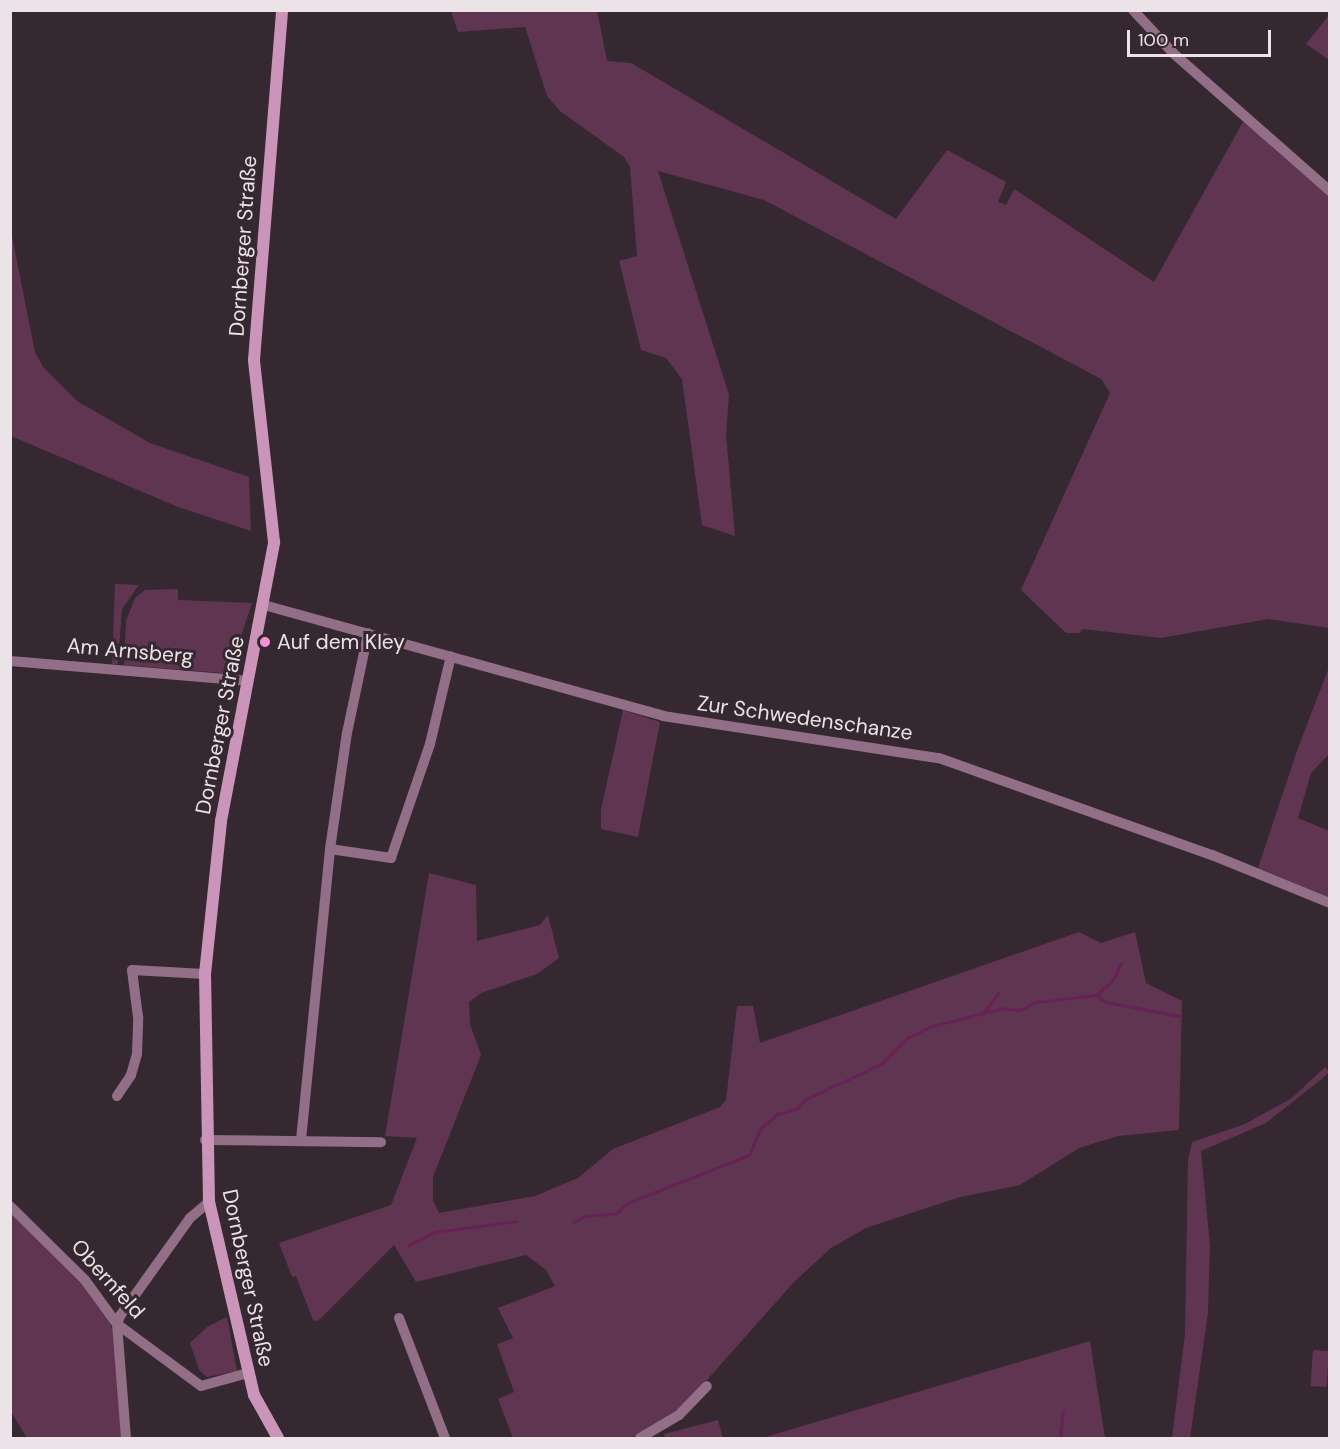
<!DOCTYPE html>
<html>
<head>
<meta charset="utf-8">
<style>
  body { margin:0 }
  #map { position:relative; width:1340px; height:1449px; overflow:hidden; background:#362831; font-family:"DM Sans",sans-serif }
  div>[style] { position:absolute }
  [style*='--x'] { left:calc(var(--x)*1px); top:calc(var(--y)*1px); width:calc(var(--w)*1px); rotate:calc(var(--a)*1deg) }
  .green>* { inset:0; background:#5f3552; transform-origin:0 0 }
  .stream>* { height:3px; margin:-1.5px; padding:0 1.5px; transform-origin:1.5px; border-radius:1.5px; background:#682156 }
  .street>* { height:10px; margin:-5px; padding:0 5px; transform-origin:5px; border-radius:5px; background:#926f86 }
  .secondary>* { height:12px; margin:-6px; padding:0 6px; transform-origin:6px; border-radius:6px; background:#cb94b9 }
  .dots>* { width:16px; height:16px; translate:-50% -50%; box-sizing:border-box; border:3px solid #362831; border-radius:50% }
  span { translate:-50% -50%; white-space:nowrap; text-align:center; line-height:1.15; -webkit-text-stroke:6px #362831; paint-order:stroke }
  .street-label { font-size:21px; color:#ece3e8 }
  .poi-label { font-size:21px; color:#ece3e8 }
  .left { translate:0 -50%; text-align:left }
  .frame { position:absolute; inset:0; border:12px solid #ece3e8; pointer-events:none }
  .scale { position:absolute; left:1127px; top:30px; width:144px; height:27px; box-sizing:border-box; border:3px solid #ece3e8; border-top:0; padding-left:8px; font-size:18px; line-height:21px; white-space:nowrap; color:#ece3e8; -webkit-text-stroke:4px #362831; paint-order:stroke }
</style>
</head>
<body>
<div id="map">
  <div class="green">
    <div style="clip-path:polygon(451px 11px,597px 11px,607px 61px,631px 63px,896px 219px,947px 150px,1006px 182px,998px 202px,1006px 205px,1014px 189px,1154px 282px,1244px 120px,1329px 196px,1329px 628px,1268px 619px,1161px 638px,1083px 629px,1079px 633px,1066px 633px,1021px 590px,1110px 393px,1101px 379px,764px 200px,658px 171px,729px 395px,726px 434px,735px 536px,702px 525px,682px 379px,666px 358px,641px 350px,619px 261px,637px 256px,630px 167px,624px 157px,560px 111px,547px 96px,525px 27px,458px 32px)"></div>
    <div style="clip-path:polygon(1329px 15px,1330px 59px,1329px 60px,1306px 44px)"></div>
    <div style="clip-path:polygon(11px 231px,35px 352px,43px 367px,77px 401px,150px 443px,249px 477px,251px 531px,178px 507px,11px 436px)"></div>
    <div style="clip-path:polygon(115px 584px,139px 585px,122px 609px,118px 664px,112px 664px)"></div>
    <div style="clip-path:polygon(178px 589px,178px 600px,252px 603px,230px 669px,223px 673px,124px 665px,126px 621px,135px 598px,145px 590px)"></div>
    <div style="clip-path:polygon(1329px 667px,1329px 754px,1311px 773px,1298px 818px,1329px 831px,1329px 897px,1258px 868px,1298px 748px)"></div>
    <div style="clip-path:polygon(623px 710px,660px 722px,638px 837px,601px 829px,601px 810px)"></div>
    <div style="clip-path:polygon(429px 873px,476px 885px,477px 941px,540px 925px,548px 915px,559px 958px,537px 974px,481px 993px,469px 1002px,470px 1024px,481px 1055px,433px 1177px,433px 1200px,439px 1213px,535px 1196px,578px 1178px,613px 1149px,720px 1107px,726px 1100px,737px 1006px,753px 1006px,760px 1043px,1079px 932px,1101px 943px,1135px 932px,1146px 983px,1182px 1001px,1179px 1130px,1118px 1136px,1079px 1148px,1020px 1185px,960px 1197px,866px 1228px,831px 1248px,794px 1282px,699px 1389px,667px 1419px,631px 1438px,513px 1438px,498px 1399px,514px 1392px,497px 1344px,513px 1338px,498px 1308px,555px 1286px,546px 1270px,526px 1255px,416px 1282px,394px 1245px,318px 1321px,313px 1320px,296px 1276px,292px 1277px,279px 1243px,391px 1205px,417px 1138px,385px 1136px)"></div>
    <div style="clip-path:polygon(1325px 1067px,1329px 1072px,1323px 1078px,1266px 1123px,1201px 1151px,1210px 1246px,1208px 1313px,1190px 1438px,1172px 1438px,1185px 1334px,1188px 1159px,1192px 1142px,1245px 1124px,1292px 1098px)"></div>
    <div style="clip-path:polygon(10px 1212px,77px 1277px,110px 1323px,115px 1337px,122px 1438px,27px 1438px,11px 1412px)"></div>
    <div style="clip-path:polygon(227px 1317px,237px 1371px,207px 1377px,199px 1370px,190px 1343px,207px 1327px)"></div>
    <div style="clip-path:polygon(1090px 1341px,1105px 1438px,762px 1438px)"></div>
    <div style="left:1313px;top:1350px;width:16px;height:36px;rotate:4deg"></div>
    <div style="clip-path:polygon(718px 1420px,723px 1438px,665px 1438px,664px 1434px)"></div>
  </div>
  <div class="stream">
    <div style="--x:1096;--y:995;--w:21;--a:-41"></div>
    <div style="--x:1112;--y:981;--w:20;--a:-63"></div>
    <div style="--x:983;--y:1013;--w:25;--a:-53"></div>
    <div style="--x:573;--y:1222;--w:13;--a:-27"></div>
    <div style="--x:585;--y:1216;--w:32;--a:-5"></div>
    <div style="--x:617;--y:1213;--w:14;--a:-45"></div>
    <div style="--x:627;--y:1203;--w:131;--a:-21.5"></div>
    <div style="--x:749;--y:1155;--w:28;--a:-67"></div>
    <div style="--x:760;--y:1129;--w:23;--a:-41"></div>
    <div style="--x:777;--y:1114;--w:20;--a:-15"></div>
    <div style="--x:796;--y:1109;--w:14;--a:-45"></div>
    <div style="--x:806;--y:1099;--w:83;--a:-25"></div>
    <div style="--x:881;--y:1064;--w:37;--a:-45"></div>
    <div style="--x:907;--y:1038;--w:28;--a:-26"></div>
    <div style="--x:932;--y:1026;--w:73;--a:-14.2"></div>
    <div style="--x:1003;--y:1008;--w:17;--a:7"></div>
    <div style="--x:1020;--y:1010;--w:17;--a:-28"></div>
    <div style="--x:1035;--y:1002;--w:61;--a:-6.5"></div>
    <div style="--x:1096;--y:995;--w:12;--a:35"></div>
    <div style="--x:1106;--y:1002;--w:75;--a:10.7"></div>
    <div style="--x:409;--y:1245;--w:29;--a:-27"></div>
    <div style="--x:435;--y:1232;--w:83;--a:-7.6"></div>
    <div style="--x:1060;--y:1438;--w:27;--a:-84"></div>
  </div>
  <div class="street">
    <div style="--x:1133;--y:10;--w:59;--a:47.1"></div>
    <div style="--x:1173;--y:53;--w:209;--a:41.3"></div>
    <div style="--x:264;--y:605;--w:414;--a:15.5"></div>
    <div style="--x:663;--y:716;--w:279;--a:8.7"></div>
    <div style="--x:939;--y:758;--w:290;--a:19.6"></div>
    <div style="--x:1212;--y:855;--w:127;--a:22.1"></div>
    <div style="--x:10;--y:661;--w:237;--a:4.8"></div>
    <div style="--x:330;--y:849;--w:62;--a:8.4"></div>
    <div style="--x:391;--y:858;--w:120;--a:-71.1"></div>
    <div style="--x:430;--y:744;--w:90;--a:-76.6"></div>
    <div style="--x:117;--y:1096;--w:25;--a:-56"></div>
    <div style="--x:131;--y:1075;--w:22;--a:-74"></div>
    <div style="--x:137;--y:1054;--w:37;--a:-88"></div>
    <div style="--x:138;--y:1017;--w:47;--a:-97.3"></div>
    <div style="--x:132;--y:970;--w:73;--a:3.1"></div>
    <div style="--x:205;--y:1140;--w:176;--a:0.7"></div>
    <div style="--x:301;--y:1140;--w:292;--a:-84.3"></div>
    <div style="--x:330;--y:849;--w:117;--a:-81.7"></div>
    <div style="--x:347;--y:733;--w:102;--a:-78.1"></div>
    <div style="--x:10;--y:1206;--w:105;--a:44.6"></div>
    <div style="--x:85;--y:1280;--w:54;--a:54"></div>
    <div style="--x:117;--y:1324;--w:104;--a:36.4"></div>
    <div style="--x:201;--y:1386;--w:49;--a:-15.5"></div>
    <div style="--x:399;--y:1318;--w:129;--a:69"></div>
    <div style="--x:126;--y:1438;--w:114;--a:-94.5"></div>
    <div style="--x:117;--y:1324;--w:9;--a:-69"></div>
    <div style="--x:120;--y:1316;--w:120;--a:-54.5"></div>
    <div style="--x:190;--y:1218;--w:25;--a:-40"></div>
    <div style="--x:640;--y:1438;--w:45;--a:-30.5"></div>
    <div style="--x:679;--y:1415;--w:40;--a:-46"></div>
  </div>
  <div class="secondary">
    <div style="--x:278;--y:1438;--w:49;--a:-119.2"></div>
    <div style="--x:254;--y:1395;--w:198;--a:-103.1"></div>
    <div style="--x:209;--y:1202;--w:228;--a:-91"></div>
    <div style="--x:205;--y:974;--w:154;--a:-84"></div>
    <div style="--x:221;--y:821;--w:284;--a:-79.2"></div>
    <div style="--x:274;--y:542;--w:183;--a:-96.3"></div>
    <div style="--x:254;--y:360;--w:351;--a:-85.4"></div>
  </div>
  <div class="dots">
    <div style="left:265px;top:642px;background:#f391d5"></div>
  </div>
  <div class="street-label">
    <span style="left:243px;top:246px;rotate:-86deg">Dornberger Straße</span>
    <span style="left:130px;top:651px;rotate:5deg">Am Arnsberg</span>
    <span style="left:805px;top:718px;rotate:8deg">Zur Schwedenschanze</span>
    <span style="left:220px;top:725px;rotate:-79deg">Dornberger Straße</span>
    <span style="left:248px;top:1278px;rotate:78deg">Dornberger Straße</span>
    <span style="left:108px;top:1279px;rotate:48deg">Obernfeld</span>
  </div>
  <div class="poi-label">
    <span class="left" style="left:277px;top:642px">Auf dem Kley</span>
  </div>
  <div class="frame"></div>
  <div class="scale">100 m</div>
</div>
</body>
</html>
